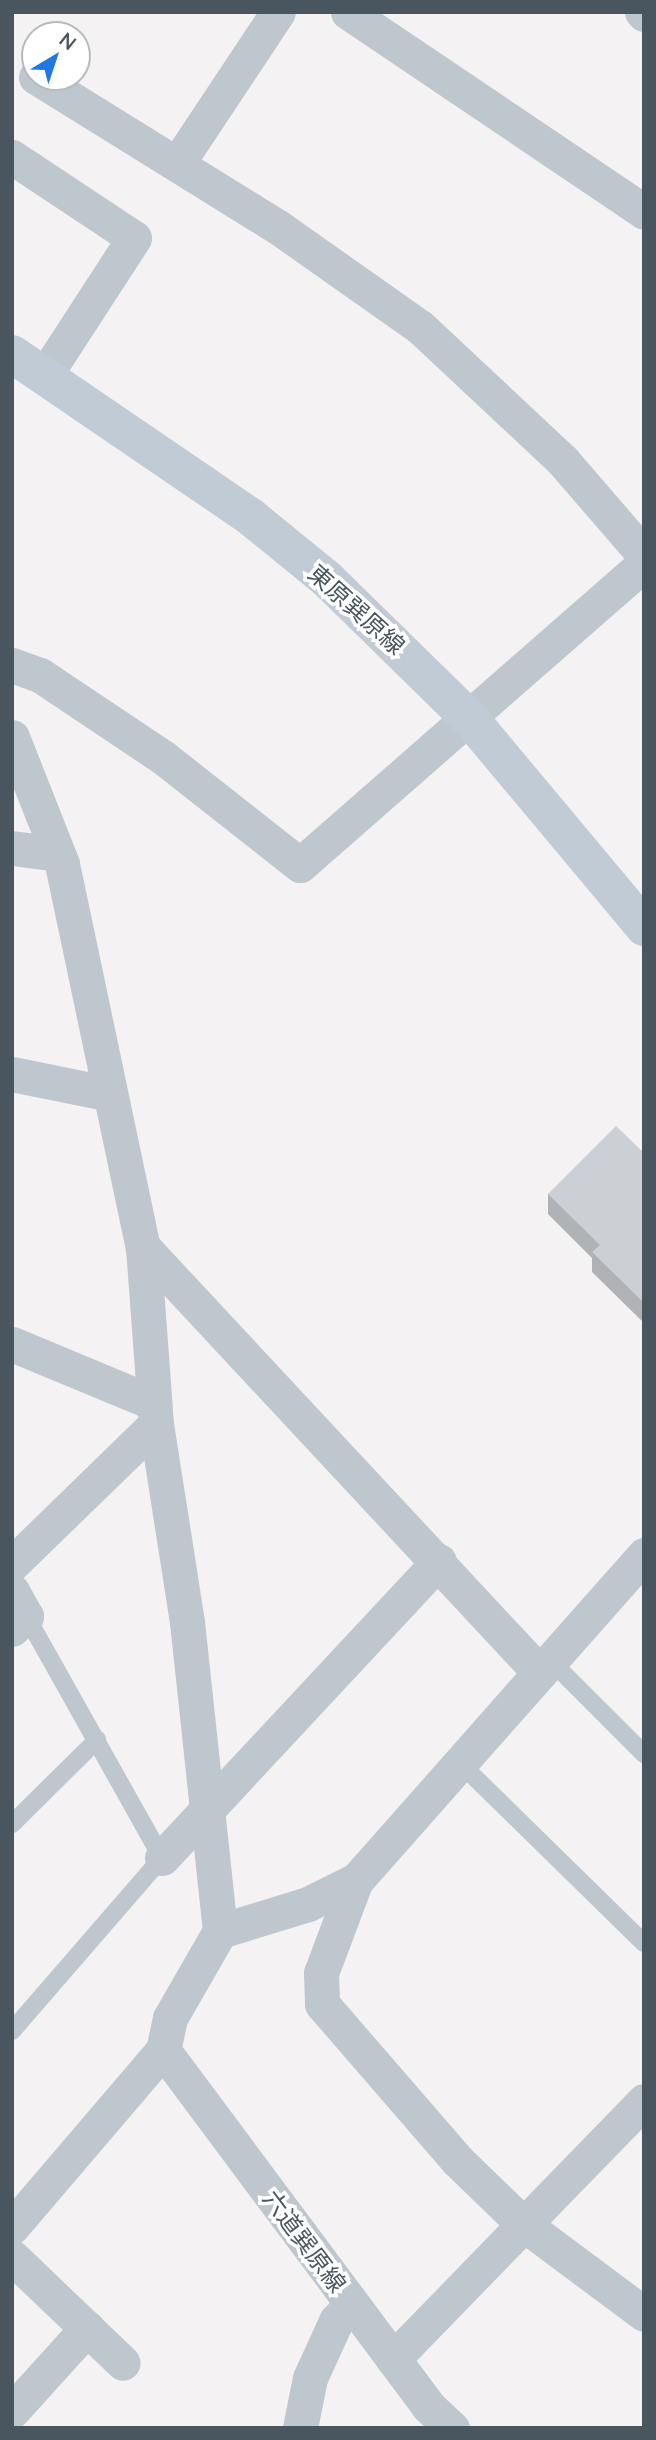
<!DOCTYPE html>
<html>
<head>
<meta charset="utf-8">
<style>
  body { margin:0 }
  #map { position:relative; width:656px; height:2440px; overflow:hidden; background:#f4f2f2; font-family:Lato,"Noto Sans JP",sans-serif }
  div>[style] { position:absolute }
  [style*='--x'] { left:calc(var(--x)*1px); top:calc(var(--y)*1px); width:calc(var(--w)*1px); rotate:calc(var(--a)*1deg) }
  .lane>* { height:18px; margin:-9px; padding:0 9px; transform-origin:9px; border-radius:9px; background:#bec7ce }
  .street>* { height:35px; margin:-17.5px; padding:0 17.5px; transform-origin:17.5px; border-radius:17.5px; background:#bec7ce }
  .secondary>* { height:38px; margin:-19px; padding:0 19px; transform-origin:19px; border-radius:19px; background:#c1cbd5 }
  .wall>* { inset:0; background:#afb2b6 }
  .building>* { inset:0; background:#cccfd4 }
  span { translate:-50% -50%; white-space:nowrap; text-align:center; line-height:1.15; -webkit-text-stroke:7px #fff; paint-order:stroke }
  .street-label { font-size:24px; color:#4a565f }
  .frame { position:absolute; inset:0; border:14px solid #4a565f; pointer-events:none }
  .north { position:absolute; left:21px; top:21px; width:70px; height:70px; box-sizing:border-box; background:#fff; border:2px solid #b7bbbf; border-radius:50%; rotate:39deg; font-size:19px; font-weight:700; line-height:28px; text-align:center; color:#4a565f }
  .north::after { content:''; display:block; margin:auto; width:24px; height:32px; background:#2079e0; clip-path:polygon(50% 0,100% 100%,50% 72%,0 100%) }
</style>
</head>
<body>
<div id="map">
  <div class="lane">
    <div style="--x:551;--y:1661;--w:132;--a:45"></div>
    <div style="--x:460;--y:1763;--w:257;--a:44.4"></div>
    <div style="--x:12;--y:1824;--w:120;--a:-44.7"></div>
    <div style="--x:12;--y:2031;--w:229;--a:-49.1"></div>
    <div style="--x:162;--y:1858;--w:278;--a:-119.3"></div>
  </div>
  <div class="street">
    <div style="--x:348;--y:12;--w:357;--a:34"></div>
    <div style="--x:642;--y:12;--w:3;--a:45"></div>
    <div style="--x:36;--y:77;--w:285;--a:31.8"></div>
    <div style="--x:278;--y:227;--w:174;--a:35.2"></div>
    <div style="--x:420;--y:327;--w:196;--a:43.1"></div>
    <div style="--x:563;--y:461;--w:124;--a:49.2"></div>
    <div style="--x:12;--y:157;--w:146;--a:33.6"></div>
    <div style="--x:134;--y:238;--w:163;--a:123"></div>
    <div style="--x:177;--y:164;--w:182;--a:-56.4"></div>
    <div style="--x:12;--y:665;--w:30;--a:20"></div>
    <div style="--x:40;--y:675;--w:149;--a:33.8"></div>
    <div style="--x:164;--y:758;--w:173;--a:38.2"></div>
    <div style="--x:300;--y:865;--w:457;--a:-41.2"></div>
    <div style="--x:12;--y:737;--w:136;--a:68.5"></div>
    <div style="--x:62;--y:864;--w:391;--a:78.1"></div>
    <div style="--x:143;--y:1247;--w:177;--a:85.8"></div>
    <div style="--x:156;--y:1424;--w:200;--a:81.1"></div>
    <div style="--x:187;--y:1622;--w:311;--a:83.9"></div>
    <div style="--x:220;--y:1931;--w:100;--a:119.9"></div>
    <div style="--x:170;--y:2018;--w:33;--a:102"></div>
    <div style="--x:163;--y:2050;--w:233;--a:130.5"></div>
    <div style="--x:12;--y:848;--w:46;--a:7.4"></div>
    <div style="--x:12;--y:1074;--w:100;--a:11.5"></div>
    <div style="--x:143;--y:1247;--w:582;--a:47.02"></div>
    <div style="--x:12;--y:1344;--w:154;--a:22.6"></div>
    <div style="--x:644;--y:1555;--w:434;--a:131.5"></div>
    <div style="--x:356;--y:1880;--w:99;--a:110.6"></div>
    <div style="--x:321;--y:1973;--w:31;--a:88"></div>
    <div style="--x:322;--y:2004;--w:208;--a:49.1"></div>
    <div style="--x:458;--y:2161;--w:89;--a:44.1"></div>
    <div style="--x:522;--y:2223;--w:152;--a:36.7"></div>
    <div style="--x:12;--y:1564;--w:201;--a:-44.2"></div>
    <div style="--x:12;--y:1591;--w:29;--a:61"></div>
    <div style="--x:26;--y:1616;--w:19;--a:137"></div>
    <div style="--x:162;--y:1858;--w:406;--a:-47"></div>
    <div style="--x:220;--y:1931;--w:92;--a:-17.1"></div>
    <div style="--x:308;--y:1904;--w:54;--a:-26.6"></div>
    <div style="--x:163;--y:2050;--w:444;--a:53.3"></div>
    <div style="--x:428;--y:2406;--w:33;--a:43"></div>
    <div style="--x:12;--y:2257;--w:153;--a:43.7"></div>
    <div style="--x:393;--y:2359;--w:360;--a:-45.8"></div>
    <div style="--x:12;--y:2411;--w:112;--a:-47.9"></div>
    <div style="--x:300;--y:2428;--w:51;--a:-78.7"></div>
    <div style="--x:310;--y:2378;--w:63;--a:-65.5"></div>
    <div style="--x:336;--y:2321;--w:23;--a:-47"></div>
  </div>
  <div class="secondary">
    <div style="--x:12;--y:354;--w:291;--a:34.3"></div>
    <div style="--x:252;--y:518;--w:97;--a:39.1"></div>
    <div style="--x:327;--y:579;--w:202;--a:44.4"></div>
    <div style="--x:471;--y:720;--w:270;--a:50.1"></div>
  </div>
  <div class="wall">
    <div style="clip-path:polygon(644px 1153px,644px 1323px,592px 1272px,592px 1258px,548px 1214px,548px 1194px)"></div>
  </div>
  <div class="building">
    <div style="clip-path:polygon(616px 1126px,644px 1153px,644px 1303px,592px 1252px,600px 1245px,548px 1194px)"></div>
  </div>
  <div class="street-label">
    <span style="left:357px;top:609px;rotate:42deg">東原巽原線</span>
    <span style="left:305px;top:2241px;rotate:53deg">六道巽原線</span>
  </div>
  <div class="frame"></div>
  <div class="north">N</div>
</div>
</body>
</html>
